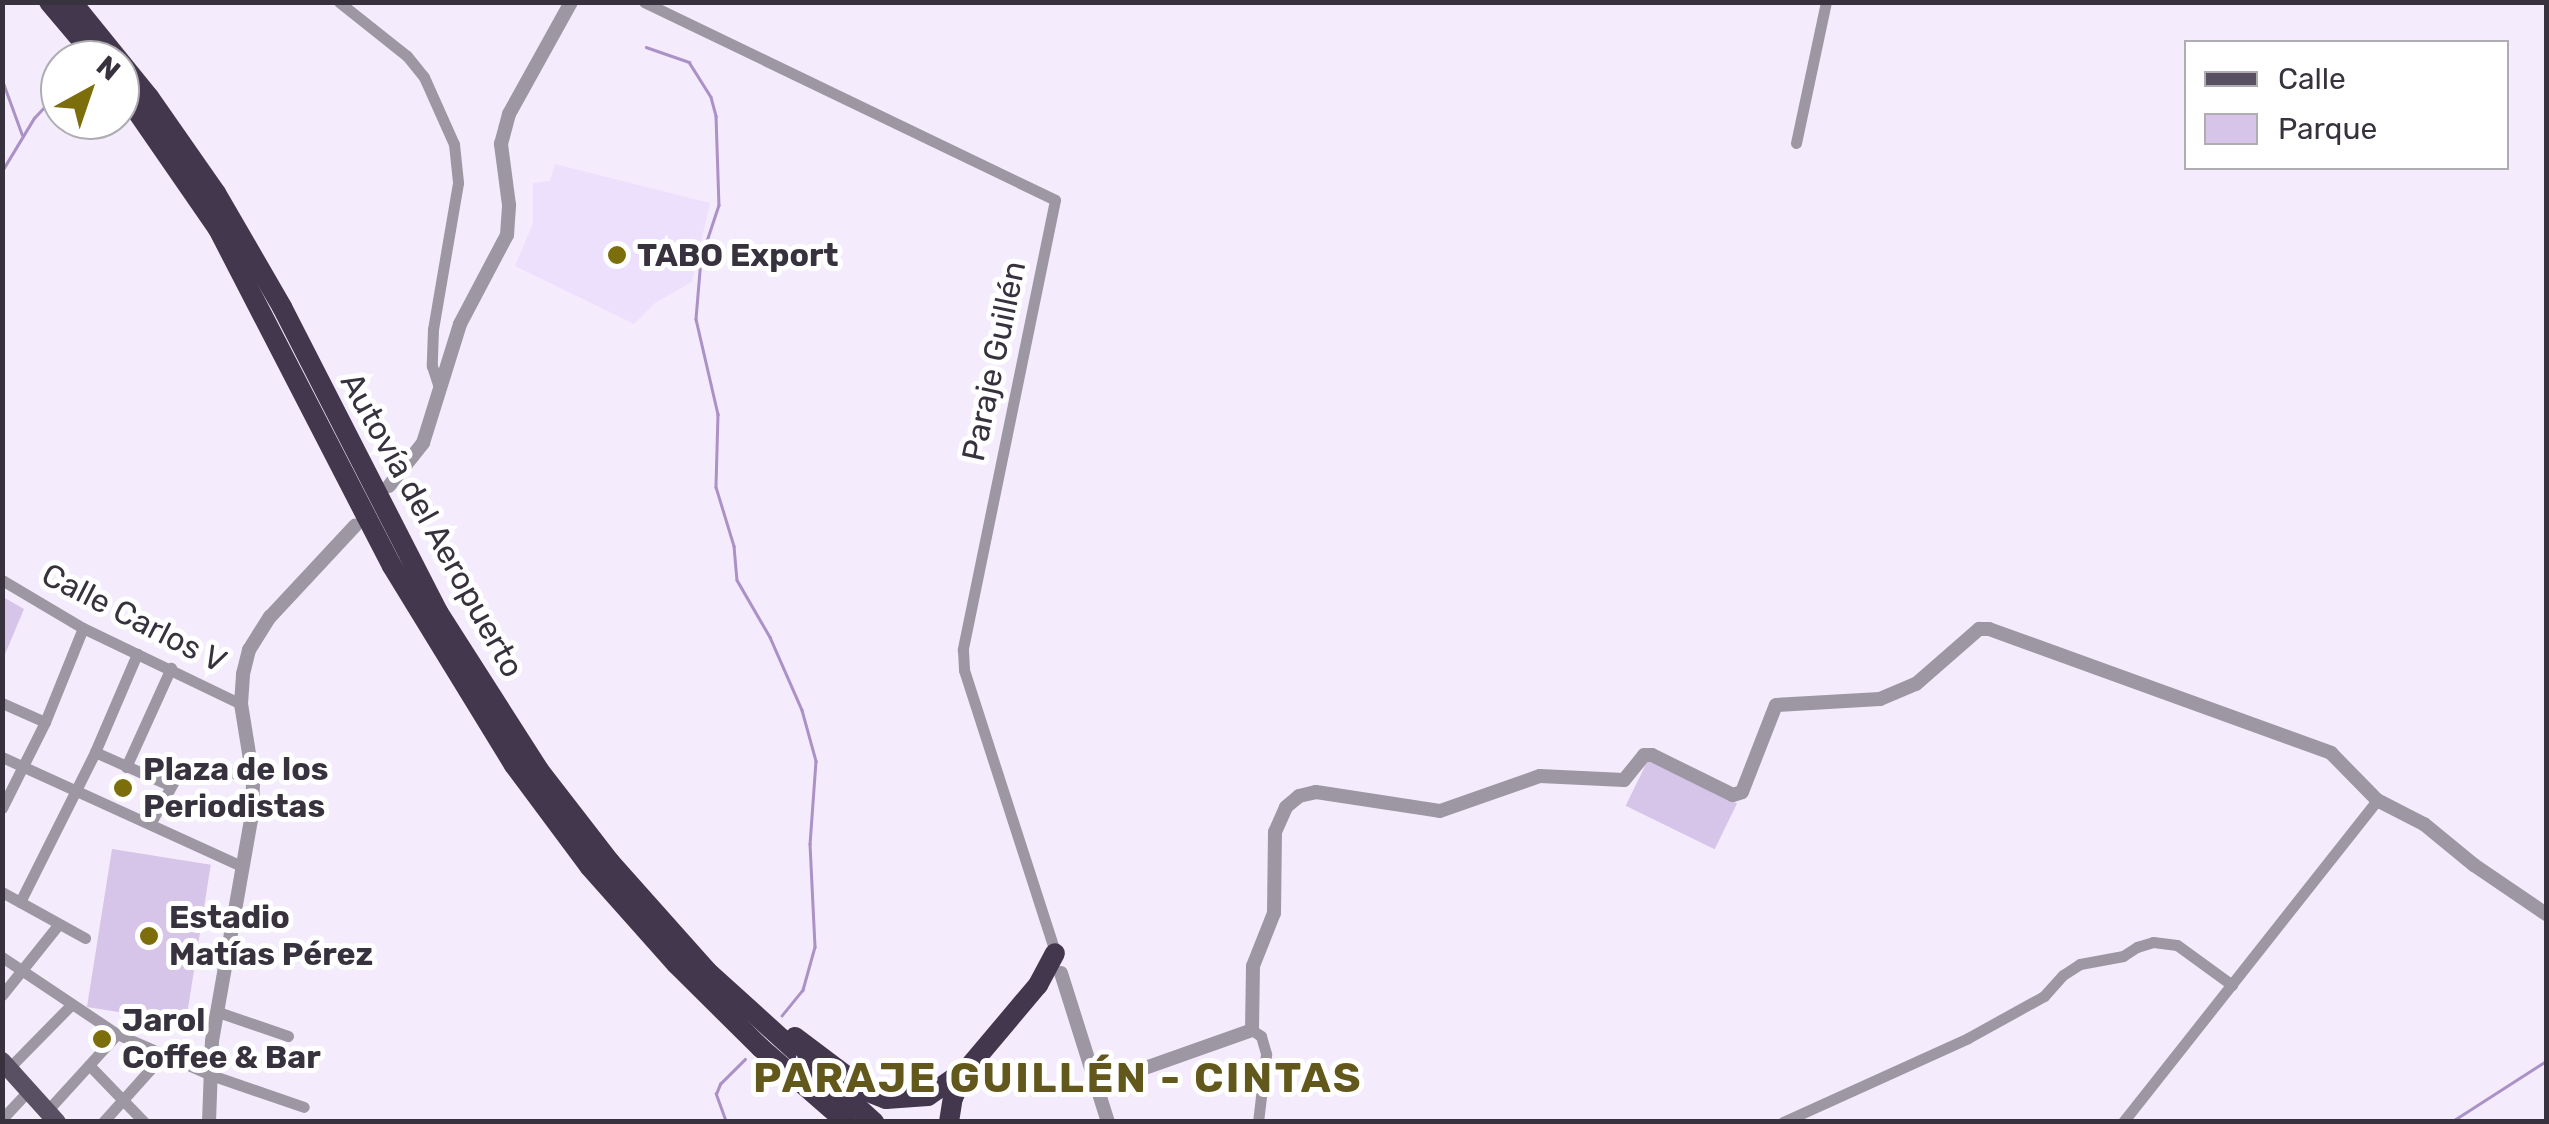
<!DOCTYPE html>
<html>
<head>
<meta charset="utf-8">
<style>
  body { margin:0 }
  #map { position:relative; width:2549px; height:1124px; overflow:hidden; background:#f4ecfd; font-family:Rubik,sans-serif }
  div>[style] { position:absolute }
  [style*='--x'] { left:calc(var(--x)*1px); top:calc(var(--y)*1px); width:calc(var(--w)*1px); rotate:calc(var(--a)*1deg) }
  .built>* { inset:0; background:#ede0fc }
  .green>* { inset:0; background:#d6c4e9; transform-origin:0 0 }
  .stream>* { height:2.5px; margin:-1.25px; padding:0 1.25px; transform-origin:1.25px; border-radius:1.25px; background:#ab91c6 }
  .minor>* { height:11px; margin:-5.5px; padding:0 5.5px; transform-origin:5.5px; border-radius:5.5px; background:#9d97a3 }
  .tertiary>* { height:14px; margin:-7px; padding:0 7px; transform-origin:7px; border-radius:7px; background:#9d97a3 }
  .primary>* { height:18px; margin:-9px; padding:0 9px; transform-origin:9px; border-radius:9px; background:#5a5064 }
  .motorway>* { height:20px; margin:-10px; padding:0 10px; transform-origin:10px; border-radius:10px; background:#42374d }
  .dots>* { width:28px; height:28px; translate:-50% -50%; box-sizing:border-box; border:5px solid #fff; border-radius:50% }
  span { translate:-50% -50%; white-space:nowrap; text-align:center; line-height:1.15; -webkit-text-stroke:10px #fff; paint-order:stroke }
  .poi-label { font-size:32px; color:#37323d; font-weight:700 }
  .left { translate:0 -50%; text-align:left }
  .street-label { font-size:32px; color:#37323d }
  .district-label { font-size:42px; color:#62581b; font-weight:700; letter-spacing:2.5px }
  .frame { position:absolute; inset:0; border:5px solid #37323d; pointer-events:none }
  .legend { position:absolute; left:2184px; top:40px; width:325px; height:130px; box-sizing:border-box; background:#fff; border:2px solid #afadb1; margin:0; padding:12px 18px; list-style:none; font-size:30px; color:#37323d }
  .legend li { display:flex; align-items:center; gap:20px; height:50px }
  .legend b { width:50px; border:2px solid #afadb1 }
  .north { position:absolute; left:40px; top:40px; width:100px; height:100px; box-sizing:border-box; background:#fff; border:2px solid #afadb1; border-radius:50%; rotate:40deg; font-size:28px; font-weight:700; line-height:40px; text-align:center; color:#37323d }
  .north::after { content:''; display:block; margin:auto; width:35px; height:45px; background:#7d6e0c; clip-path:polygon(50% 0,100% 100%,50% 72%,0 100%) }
</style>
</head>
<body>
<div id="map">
  <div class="built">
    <div style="clip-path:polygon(555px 164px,710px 203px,692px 282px,655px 303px,634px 324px,515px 266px,533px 223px,533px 183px,550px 181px)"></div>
  </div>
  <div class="green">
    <div style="clip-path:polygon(3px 597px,24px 609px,3px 659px)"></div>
    <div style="left:1648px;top:760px;width:99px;height:51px;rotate:26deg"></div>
    <div style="left:112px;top:849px;width:100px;height:160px;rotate:9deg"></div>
  </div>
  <div class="stream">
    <div style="--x:646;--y:47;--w:46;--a:19.2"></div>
    <div style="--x:689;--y:62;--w:41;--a:57.8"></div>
    <div style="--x:711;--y:97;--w:20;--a:75"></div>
    <div style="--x:716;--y:116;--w:89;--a:88.1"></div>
    <div style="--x:719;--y:205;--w:57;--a:108.4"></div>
    <div style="--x:701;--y:259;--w:60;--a:94.8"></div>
    <div style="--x:696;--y:319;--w:98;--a:77"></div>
    <div style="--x:718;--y:414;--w:73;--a:91.6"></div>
    <div style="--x:716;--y:487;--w:62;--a:73"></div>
    <div style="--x:734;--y:546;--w:34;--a:85"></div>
    <div style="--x:737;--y:580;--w:66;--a:59.9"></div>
    <div style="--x:770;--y:637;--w:80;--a:66.3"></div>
    <div style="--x:802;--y:710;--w:53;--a:74.6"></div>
    <div style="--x:816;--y:761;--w:83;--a:94.1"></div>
    <div style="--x:810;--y:844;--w:103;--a:87.2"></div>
    <div style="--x:815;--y:947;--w:45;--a:105.6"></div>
    <div style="--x:803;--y:990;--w:33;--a:129"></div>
    <div style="--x:2;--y:79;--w:59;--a:70"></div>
    <div style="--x:2;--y:171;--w:62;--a:-58.9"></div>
    <div style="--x:34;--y:118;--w:38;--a:-47"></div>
    <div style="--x:2546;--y:332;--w:36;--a:90"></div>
    <div style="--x:726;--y:1122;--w:30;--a:-110"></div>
    <div style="--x:716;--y:1094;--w:11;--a:-68"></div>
    <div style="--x:720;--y:1084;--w:35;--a:-45"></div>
    <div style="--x:2451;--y:1122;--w:113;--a:-32.7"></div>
  </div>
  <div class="minor">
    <div style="--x:339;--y:2;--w:87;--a:38.5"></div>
    <div style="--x:407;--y:56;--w:27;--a:51"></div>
    <div style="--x:424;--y:77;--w:73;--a:65.9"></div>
    <div style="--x:454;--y:144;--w:39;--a:84"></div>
    <div style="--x:458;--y:183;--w:148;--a:99.7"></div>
    <div style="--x:433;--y:329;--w:37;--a:92"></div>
    <div style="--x:432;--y:366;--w:22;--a:72"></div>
    <div style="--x:644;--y:2;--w:456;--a:25.7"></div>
    <div style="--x:1055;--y:200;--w:459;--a:101.6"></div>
    <div style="--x:963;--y:650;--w:20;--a:87"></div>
    <div style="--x:964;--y:670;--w:299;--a:72.1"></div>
    <div style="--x:1796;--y:143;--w:144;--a:-78"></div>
    <div style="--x:2;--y:580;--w:94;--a:30.7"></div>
    <div style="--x:83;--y:628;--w:175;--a:25.7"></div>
    <div style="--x:2;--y:703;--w:47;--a:23.8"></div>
    <div style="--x:95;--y:752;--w:81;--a:24"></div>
    <div style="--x:2;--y:757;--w:263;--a:24.5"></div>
    <div style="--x:126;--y:767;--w:109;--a:-65.6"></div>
    <div style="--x:2;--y:808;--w:96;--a:-63.4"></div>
    <div style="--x:45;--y:722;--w:101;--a:-68"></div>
    <div style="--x:150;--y:824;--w:57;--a:-60.8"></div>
    <div style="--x:178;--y:774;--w:34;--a:-10"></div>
    <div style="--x:211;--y:768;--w:43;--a:13.4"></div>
    <div style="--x:2;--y:892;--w:95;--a:29"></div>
    <div style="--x:20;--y:902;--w:168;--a:-63.4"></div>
    <div style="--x:95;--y:752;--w:107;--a:-66.8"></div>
    <div style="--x:2;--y:957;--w:138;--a:33.8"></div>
    <div style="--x:117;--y:1034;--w:103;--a:23.6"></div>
    <div style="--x:211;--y:1075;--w:98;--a:19"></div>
    <div style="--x:2;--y:995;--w:90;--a:-51.3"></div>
    <div style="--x:218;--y:1012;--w:74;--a:18.9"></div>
    <div style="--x:1252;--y:1030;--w:11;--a:34"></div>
    <div style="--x:1261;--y:1036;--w:19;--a:74"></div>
    <div style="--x:1266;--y:1054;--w:68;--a:96.7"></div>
    <div style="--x:89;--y:1065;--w:79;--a:46"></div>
    <div style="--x:9;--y:1068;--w:88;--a:-45.5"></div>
    <div style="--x:47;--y:1111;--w:104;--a:-47.7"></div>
    <div style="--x:2;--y:1119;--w:40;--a:-47"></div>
    <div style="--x:103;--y:1122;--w:91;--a:-48.1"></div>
    <div style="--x:1783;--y:1122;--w:203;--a:-24.4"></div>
    <div style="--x:1968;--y:1038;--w:87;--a:-28.9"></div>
    <div style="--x:2044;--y:996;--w:28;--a:-48"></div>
    <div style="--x:2063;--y:975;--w:20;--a:-33"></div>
    <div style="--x:2080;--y:964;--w:44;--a:-10.5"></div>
    <div style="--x:2123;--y:956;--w:17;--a:-33"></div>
    <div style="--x:2137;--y:947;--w:17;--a:-17"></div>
    <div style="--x:2153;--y:942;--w:24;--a:7"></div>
    <div style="--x:2177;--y:945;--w:68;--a:36"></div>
    <div style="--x:2123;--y:1122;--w:410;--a:-51.7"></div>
  </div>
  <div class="tertiary">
    <div style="--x:389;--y:486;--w:55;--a:-51.7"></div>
    <div style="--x:423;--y:443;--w:125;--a:-72.7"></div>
    <div style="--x:460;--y:324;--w:101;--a:-62.2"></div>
    <div style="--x:507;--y:235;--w:30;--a:-86"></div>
    <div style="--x:509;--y:205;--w:62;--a:-97.5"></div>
    <div style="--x:501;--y:144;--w:31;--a:-75"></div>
    <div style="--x:509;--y:114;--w:128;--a:-61"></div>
    <div style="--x:1061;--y:973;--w:156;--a:72.5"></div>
    <div style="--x:1097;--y:1085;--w:164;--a:-19.5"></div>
    <div style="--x:1252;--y:1030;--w:64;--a:-89.1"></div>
    <div style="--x:1253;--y:966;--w:57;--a:-68.4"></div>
    <div style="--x:1274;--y:913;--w:81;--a:-89.3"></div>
    <div style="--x:1275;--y:832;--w:27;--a:-66"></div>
    <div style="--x:1286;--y:807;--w:17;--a:-40"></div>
    <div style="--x:1299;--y:796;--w:17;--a:-13"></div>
    <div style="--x:1316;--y:792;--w:125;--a:8.7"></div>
    <div style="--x:1440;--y:811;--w:106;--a:-19.3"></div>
    <div style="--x:1540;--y:776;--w:84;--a:2.7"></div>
    <div style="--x:1624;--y:780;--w:32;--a:-51"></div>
    <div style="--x:1644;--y:755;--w:8;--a:0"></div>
    <div style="--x:1652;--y:755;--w:90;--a:26.3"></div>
    <div style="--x:1733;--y:795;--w:9;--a:-18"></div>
    <div style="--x:1742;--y:792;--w:93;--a:-68.7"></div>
    <div style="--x:1776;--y:705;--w:104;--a:-3.3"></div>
    <div style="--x:1880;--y:699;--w:39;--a:-23"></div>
    <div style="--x:1916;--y:684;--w:84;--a:-41.1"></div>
    <div style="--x:1979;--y:629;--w:10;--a:0"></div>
    <div style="--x:1989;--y:629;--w:364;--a:19.9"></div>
    <div style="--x:2331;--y:753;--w:66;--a:45.6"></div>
    <div style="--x:2377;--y:800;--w:53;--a:27.1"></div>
    <div style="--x:2424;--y:824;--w:65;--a:39.4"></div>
    <div style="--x:2474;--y:865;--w:87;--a:34.2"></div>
    <div style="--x:209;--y:1122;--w:81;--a:-87.9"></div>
    <div style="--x:212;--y:1041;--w:231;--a:-80"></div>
    <div style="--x:252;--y:813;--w:35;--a:-88"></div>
    <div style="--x:253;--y:778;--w:75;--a:-99.2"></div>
    <div style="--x:241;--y:704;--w:30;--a:-86"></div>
    <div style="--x:243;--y:674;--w:25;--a:-76"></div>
    <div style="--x:249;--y:650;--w:39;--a:-58"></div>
    <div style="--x:270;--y:617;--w:125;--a:-47"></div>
  </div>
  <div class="primary">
    <div style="--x:2;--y:1061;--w:82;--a:48"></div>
  </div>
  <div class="motorway">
    <div style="--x:49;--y:2;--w:76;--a:49.8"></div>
    <div style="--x:72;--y:2;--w:122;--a:51"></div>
    <div style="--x:149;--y:97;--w:117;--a:55.1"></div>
    <div style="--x:216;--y:193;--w:132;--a:59.9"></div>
    <div style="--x:282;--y:307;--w:343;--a:62.9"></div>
    <div style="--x:438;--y:612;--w:188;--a:57.4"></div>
    <div style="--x:539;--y:770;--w:116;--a:52.3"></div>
    <div style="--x:610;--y:862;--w:147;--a:48.3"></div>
    <div style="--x:708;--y:972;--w:224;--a:42.1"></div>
    <div style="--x:120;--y:87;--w:173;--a:55.4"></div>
    <div style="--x:218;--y:229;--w:379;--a:62.7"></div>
    <div style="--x:392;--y:566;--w:233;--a:58.5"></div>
    <div style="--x:514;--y:765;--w:126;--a:53.4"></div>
    <div style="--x:589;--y:866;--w:131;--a:48.4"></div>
    <div style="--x:676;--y:964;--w:120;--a:44.7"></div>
    <div style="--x:761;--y:1048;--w:113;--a:41"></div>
    <div style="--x:795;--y:1037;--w:91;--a:37"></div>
    <div style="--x:868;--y:1092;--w:19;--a:21"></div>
    <div style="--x:886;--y:1099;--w:42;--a:-4.1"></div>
    <div style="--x:928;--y:1096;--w:49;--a:-35"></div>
    <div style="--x:968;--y:1068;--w:109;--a:-49.9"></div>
    <div style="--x:1038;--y:985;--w:36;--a:-62"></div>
    <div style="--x:949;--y:1122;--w:24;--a:-81"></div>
    <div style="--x:953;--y:1098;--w:26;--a:-65"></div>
  </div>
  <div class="dots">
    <div style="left:617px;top:255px;background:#7d6e0c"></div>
    <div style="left:123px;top:788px;background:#7d6e0c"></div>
    <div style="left:149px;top:936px;background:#7d6e0c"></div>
    <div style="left:102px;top:1039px;background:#7d6e0c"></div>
  </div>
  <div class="poi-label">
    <span class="left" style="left:637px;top:255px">TABO Export</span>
    <span class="left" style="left:143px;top:788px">Plaza de los<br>Periodistas</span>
    <span class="left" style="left:169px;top:936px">Estadio<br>Matías Pérez</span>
    <span class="left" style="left:122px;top:1039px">Jarol<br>Coffee &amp; Bar</span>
  </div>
  <div class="street-label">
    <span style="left:994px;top:361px;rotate:-78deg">Paraje Guillén</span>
    <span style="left:432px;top:525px;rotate:61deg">Autovía del Aeropuerto</span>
    <span style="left:134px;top:618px;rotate:27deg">Calle Carlos V</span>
  </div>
  <div class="district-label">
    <span style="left:1058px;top:1078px">PARAJE GUILLÉN - CINTAS</span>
  </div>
  <div class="frame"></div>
  <ul class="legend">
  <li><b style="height:12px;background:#5a5064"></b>Calle</li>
  <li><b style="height:28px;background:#d6c4e9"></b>Parque</li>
  </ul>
  <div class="north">N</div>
</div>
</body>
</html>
